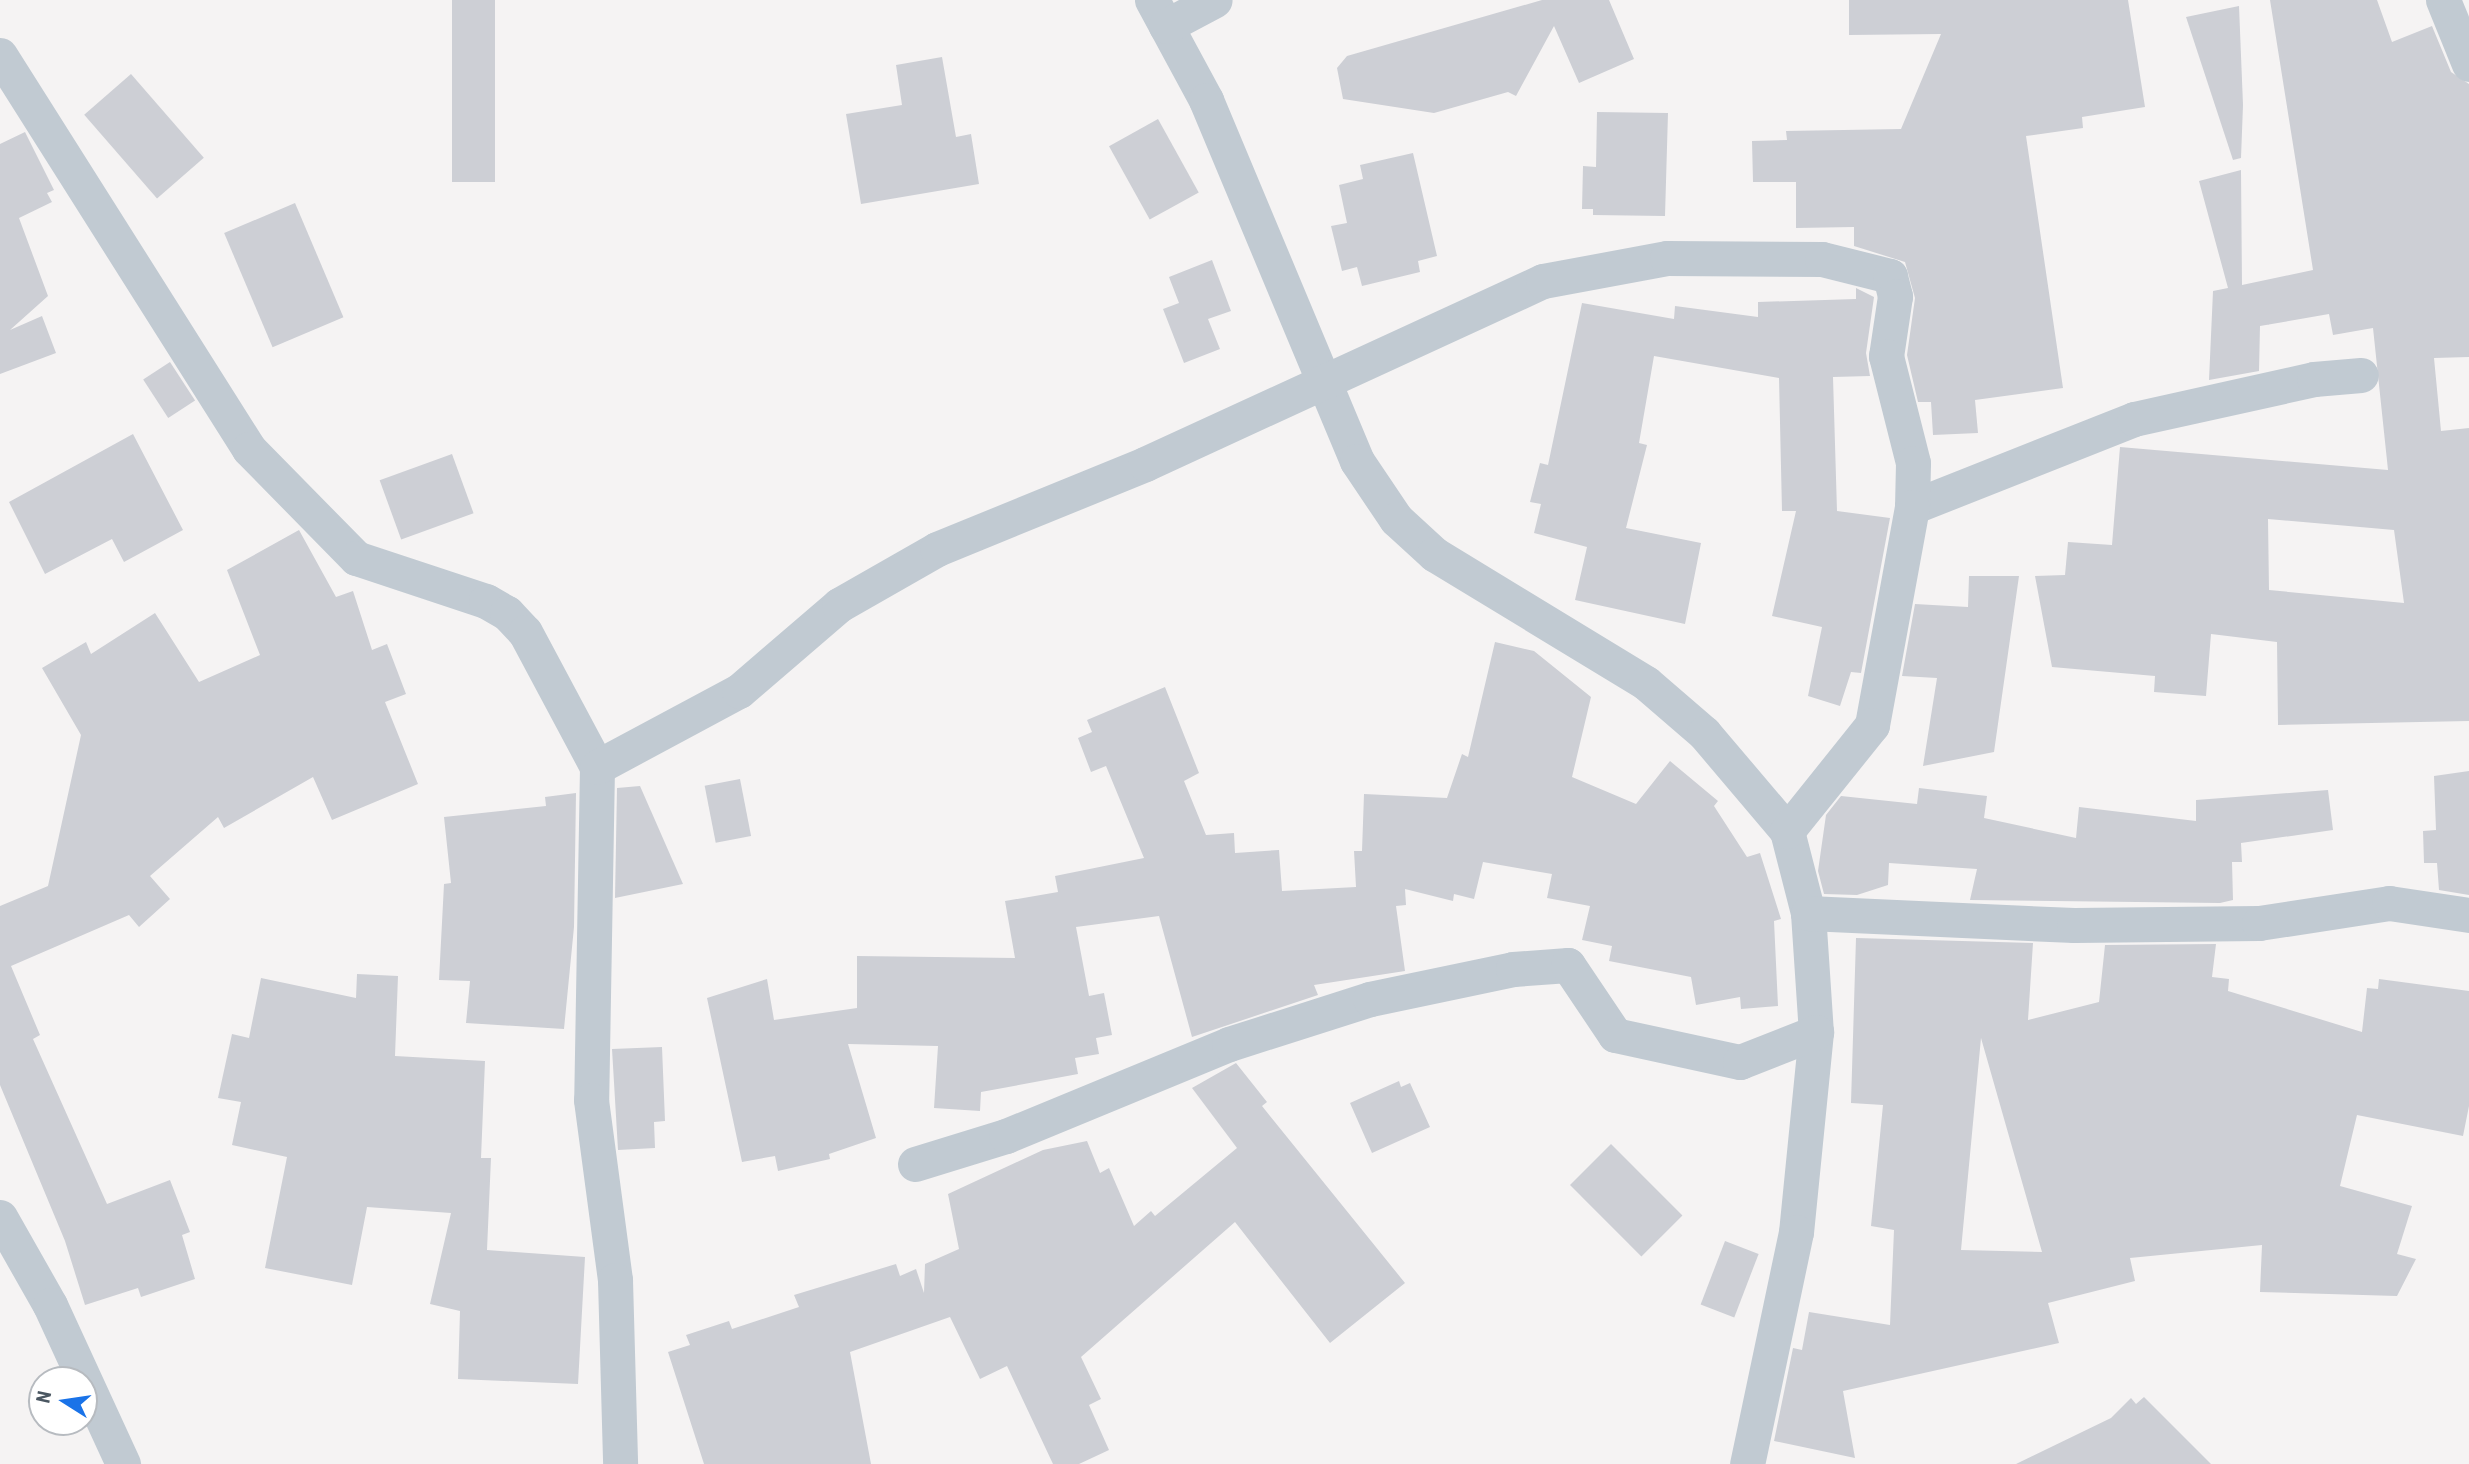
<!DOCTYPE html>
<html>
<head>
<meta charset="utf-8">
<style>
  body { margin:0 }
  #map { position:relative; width:2469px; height:1464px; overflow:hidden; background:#f5f3f3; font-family:"Roboto Condensed",sans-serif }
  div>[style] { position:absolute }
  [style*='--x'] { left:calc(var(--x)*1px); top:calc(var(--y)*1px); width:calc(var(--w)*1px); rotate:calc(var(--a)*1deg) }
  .building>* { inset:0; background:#cdcfd5; transform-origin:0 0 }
  .street>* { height:35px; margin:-17.5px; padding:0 17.5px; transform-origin:17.5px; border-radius:17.5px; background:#c1cad2 }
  span { translate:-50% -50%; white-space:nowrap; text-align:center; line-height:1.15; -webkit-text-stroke:7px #fff; paint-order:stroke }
  .north { position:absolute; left:28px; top:1366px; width:70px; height:70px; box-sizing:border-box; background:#fff; border:2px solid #b7bbc0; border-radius:50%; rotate:282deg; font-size:19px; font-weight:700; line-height:28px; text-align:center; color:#4a5661 }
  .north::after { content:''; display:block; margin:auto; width:24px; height:32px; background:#1a73e8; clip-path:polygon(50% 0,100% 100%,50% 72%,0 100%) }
</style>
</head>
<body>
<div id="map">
  <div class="building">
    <div style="left:452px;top:0;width:43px;height:182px"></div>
    <div style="clip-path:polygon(1542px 0,1609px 0,1634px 59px,1579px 83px,1554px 26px,1516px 96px,1508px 92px,1434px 113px,1343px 99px,1337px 68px,1347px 56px)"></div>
    <div style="clip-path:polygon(1849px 0,2128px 0,2145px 107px,2082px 117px,2083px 128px,2026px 136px,2063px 388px,1975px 400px,1978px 433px,1933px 435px,1931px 402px,1918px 402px,1907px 355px,1915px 298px,1905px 262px,1854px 246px,1854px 227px,1796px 228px,1796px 182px,1753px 182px,1752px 141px,1787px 140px,1786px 131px,1901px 129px,1941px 34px,1849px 35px)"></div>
    <div style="clip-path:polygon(evenodd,2270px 0,2377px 0,2392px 42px,2432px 26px,2451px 72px,2469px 84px,2469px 357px,2434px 358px,2441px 431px,2469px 428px,2469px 721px,2278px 725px,2277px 642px,2211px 634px,2206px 696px,2154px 692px,2155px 676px,2052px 667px,2035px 576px,2065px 575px,2068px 542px,2112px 545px,2120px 447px,2388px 470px,2373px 328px,2333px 335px,2329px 314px,2260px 326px,2259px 371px,2209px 380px,2213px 291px,2228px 288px,2199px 181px,2241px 170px,2242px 285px,2313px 270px,2270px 0,2268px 519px,2394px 530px,2404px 603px,2269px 590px,2268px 519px)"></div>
    <div style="clip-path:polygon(2239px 6px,2243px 105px,2241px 158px,2233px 160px,2186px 17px)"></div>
    <div style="clip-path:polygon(942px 57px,956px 137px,971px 134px,979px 184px,861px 204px,846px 114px,902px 105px,896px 65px)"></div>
    <div style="left:131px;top:74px;width:111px;height:62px;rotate:49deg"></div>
    <div style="clip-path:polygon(1597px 112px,1668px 113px,1665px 216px,1593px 215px,1593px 209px,1582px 209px,1583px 166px,1596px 167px)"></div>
    <div style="left:1158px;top:119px;width:84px;height:56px;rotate:61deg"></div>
    <div style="clip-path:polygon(25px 132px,54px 190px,47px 193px,52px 202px,19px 218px,48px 296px,10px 330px,42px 316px,56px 353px,0 374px,0 144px)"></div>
    <div style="clip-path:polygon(1413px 153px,1437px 256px,1418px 261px,1420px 272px,1362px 286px,1357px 267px,1342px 271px,1331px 226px,1347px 223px,1339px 185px,1363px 179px,1360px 165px)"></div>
    <div style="left:295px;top:203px;width:124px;height:77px;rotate:67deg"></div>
    <div style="clip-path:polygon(1212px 260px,1231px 311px,1208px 319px,1220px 349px,1184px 363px,1163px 309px,1179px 303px,1169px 277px)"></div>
    <div style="clip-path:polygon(1856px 288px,1874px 297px,1866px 353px,1870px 376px,1833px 377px,1837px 511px,1890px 518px,1861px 673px,1851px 672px,1840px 706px,1808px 696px,1822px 627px,1772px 616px,1796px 511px,1782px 511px,1779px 378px,1654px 356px,1639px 443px,1647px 445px,1626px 528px,1701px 543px,1685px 624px,1575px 600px,1587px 547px,1534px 533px,1541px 504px,1530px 502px,1540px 463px,1548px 465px,1582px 303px,1674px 319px,1675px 306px,1758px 317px,1758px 302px,1856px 299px)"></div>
    <div style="left:170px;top:362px;width:46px;height:32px;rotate:57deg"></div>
    <div style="clip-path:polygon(133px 434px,183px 530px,124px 562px,112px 539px,45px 574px,9px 502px)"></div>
    <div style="left:452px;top:454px;width:63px;height:77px;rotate:70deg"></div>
    <div style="clip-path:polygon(299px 530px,336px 597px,353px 591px,372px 650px,387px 644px,406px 694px,385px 702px,418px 784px,332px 820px,313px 777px,224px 828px,218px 817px,150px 876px,170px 899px,139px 927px,129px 915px,11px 966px,40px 1035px,33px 1039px,107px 1204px,170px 1180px,190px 1232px,182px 1235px,195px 1279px,141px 1297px,138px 1288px,85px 1305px,65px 1241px,0 1085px,0 906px,48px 886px,81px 735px,42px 668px,86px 642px,91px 654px,155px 613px,199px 682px,260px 655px,227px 570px)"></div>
    <div style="clip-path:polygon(1969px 576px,2019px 576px,1994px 752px,1923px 766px,1937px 678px,1902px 676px,1915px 604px,1968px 607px)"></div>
    <div style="clip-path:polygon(1495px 642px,1534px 651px,1591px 697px,1572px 777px,1636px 804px,1670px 761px,1718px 801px,1714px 806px,1747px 857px,1760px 853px,1781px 919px,1774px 921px,1778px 1006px,1741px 1009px,1740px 997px,1696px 1005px,1691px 977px,1609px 961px,1612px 946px,1582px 940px,1590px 906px,1547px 898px,1552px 874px,1483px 862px,1474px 899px,1454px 894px,1453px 901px,1405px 889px,1406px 905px,1396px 906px,1405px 971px,1314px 985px,1318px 995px,1192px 1037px,1159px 916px,1076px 927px,1089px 996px,1104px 993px,1112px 1035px,1096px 1038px,1099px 1054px,1075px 1058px,1078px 1074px,981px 1092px,980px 1111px,934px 1108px,938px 1046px,848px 1044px,876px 1138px,829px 1154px,830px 1159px,778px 1171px,775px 1156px,742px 1162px,707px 998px,767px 979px,774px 1020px,857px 1008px,857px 956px,1015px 958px,1005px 901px,1058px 892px,1055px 876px,1144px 858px,1106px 766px,1091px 772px,1078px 738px,1092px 732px,1087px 720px,1165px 687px,1199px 773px,1184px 781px,1206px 835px,1234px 833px,1235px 853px,1279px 850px,1282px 891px,1356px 887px,1354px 851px,1362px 851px,1364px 794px,1447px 798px,1462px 754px,1468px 757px)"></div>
    <div style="clip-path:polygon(2469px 771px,2469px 895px,2439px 890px,2437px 863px,2424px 863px,2423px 831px,2436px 830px,2434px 776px)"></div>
    <div style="left:740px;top:779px;width:58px;height:36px;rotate:79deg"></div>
    <div style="clip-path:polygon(640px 786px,683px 884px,615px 898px,617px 788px)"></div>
    <div style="clip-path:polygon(1919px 788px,1987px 796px,1984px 818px,2076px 838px,2079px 807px,2196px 821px,2196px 800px,2328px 790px,2333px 830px,2241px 843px,2242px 862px,2232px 862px,2233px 900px,2220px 903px,1970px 900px,1977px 869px,1889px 863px,1888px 885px,1857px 895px,1824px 894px,1818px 871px,1826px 815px,1841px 796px,1917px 804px)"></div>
    <div style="clip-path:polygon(576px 793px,574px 927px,564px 1029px,466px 1023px,470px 981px,439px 980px,444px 884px,451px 883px,444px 817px,546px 806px,545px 797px)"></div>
    <div style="clip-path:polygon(evenodd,1856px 938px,2033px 943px,2028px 1020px,2099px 1002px,2105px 945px,2216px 944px,2212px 977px,2229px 979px,2228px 991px,2362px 1032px,2367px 988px,2378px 989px,2379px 979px,2469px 991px,2469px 1106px,2463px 1136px,2357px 1115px,2340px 1186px,2412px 1206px,2397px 1254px,2416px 1259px,2397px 1296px,2260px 1292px,2262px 1245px,2130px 1258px,2135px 1281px,2048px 1303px,2059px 1343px,1843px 1391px,1855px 1458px,1774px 1441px,1793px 1348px,1802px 1350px,1809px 1312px,1890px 1325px,1894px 1230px,1871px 1226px,1883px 1105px,1851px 1103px,1856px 938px,1981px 1038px,2042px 1252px,1961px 1250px,1981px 1038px)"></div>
    <div style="clip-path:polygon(357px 974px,398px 976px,395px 1056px,485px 1061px,481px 1158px,491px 1158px,487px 1250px,585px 1257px,578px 1384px,458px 1379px,460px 1311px,430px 1304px,451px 1213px,367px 1207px,352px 1285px,265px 1268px,287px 1157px,232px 1145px,241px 1102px,218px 1098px,232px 1034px,249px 1038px,261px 978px,356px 998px)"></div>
    <div style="clip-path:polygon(662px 1047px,665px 1121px,654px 1122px,655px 1148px,618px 1150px,612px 1049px)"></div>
    <div style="clip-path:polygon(1236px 1063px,1267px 1102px,1262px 1106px,1405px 1283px,1330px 1343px,1235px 1222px,1081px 1357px,1101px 1399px,1089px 1405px,1109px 1450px,1079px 1464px,1053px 1464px,1007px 1366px,980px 1379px,950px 1317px,850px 1352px,871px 1464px,704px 1464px,668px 1352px,690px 1345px,686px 1335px,729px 1321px,732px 1329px,799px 1307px,794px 1295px,896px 1264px,900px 1276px,916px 1269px,924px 1293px,925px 1264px,959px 1249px,948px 1194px,1043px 1150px,1087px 1141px,1100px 1173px,1109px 1168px,1134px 1226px,1151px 1211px,1155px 1216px,1237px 1148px,1192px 1088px)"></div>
    <div style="clip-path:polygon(1399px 1081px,1401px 1087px,1410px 1083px,1430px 1127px,1372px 1153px,1350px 1103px)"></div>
    <div style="left:1611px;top:1144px;width:101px;height:58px;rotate:45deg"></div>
    <div style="left:1725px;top:1241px;width:36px;height:68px;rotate:21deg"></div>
    <div style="clip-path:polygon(2144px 1397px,2211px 1464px,2016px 1464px,2111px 1418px,2131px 1398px,2136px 1404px)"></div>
  </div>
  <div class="street">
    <div style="--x:1152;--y:0;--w:114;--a:61.6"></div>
    <div style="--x:1206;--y:100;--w:391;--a:67.3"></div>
    <div style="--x:1357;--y:461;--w:70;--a:56.1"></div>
    <div style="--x:1396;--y:519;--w:52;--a:42.6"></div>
    <div style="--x:1434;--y:554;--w:248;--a:31.3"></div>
    <div style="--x:1646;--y:683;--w:77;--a:40.8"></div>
    <div style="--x:1704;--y:733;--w:128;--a:49.7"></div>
    <div style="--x:1787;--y:831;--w:85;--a:75.6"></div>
    <div style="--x:1808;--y:913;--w:119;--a:86.2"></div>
    <div style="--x:1816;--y:1032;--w:201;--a:95.7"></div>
    <div style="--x:1796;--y:1232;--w:237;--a:101.9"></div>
    <div style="--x:2443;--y:0;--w:69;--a:67.9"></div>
    <div style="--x:1166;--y:26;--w:55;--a:-28"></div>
    <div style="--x:0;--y:55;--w:466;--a:57.7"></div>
    <div style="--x:249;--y:449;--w:153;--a:45.5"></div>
    <div style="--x:356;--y:558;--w:137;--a:18.3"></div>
    <div style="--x:486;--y:601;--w:24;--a:30"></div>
    <div style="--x:507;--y:613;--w:26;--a:47"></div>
    <div style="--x:525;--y:632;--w:153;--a:61.9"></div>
    <div style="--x:597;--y:767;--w:333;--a:91"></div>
    <div style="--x:591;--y:1100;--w:182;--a:82.4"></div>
    <div style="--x:615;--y:1280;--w:184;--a:88.4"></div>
    <div style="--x:1912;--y:507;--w:239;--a:-21.6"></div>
    <div style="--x:2134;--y:419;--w:184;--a:-12.5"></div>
    <div style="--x:2314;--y:379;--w:47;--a:-4.9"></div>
    <div style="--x:597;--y:767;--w:161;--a:-28.2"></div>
    <div style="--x:739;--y:691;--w:132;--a:-40.7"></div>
    <div style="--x:839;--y:605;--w:113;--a:-29.7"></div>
    <div style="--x:937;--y:549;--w:225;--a:-22.2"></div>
    <div style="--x:1145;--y:464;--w:438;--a:-24.7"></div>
    <div style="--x:1543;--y:281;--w:126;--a:-10.5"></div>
    <div style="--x:1667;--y:258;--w:155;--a:0.4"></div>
    <div style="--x:1822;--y:259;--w:70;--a:14"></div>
    <div style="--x:1890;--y:276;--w:21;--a:76"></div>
    <div style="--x:1895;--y:296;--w:61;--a:98.5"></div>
    <div style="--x:1886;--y:356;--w:110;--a:75.8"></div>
    <div style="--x:1913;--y:463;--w:44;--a:91.3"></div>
    <div style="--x:1912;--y:507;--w:222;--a:100.4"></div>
    <div style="--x:1872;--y:725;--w:136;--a:128.7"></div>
    <div style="--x:1808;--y:913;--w:266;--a:2.6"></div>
    <div style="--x:2074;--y:925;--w:185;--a:-0.6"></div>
    <div style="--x:2259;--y:923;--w:132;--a:-8.7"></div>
    <div style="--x:2389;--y:903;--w:81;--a:8.5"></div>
    <div style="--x:915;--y:1164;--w:95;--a:-17.1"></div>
    <div style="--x:1006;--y:1136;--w:241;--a:-22.4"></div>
    <div style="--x:1229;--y:1044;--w:148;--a:-17.7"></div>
    <div style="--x:1370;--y:999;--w:146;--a:-11.8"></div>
    <div style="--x:1513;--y:969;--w:55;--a:-4.2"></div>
    <div style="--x:1568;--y:965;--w:84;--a:56.1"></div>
    <div style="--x:1615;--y:1035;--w:128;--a:12.2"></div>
    <div style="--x:1740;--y:1062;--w:82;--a:-21.5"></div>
    <div style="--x:0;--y:1217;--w:101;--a:60.4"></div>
    <div style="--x:50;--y:1305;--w:175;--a:65.3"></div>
  </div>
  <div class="north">N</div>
</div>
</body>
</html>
